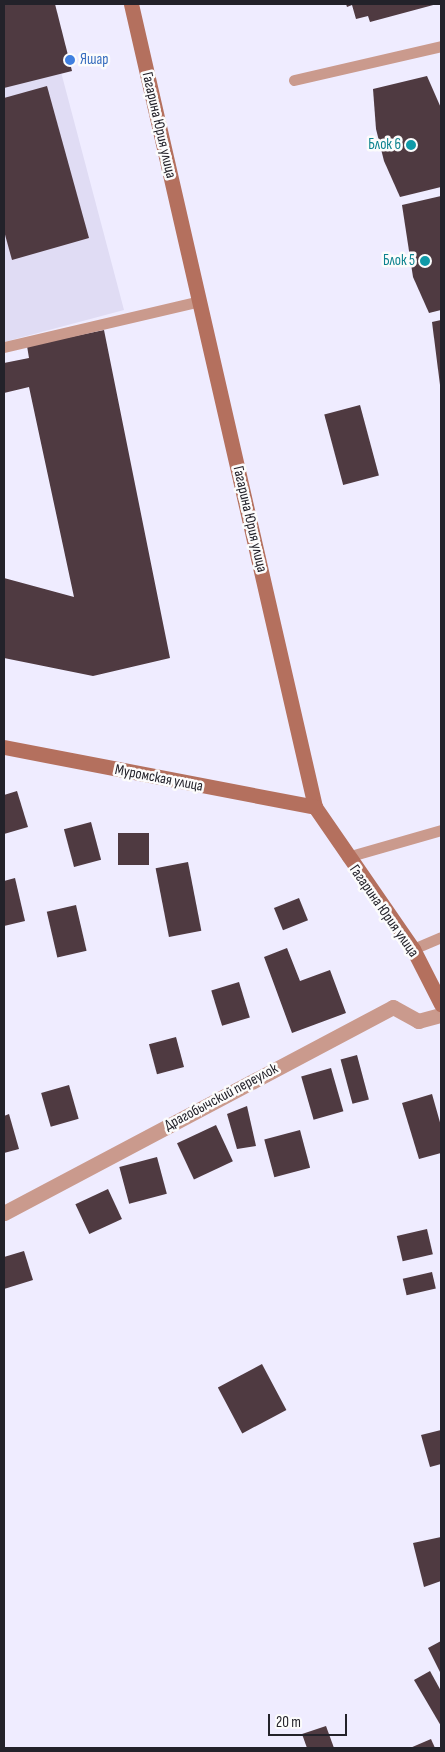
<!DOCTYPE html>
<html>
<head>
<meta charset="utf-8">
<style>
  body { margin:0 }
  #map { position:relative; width:445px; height:1752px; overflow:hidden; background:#efecff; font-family:"Sofia Sans Condensed",sans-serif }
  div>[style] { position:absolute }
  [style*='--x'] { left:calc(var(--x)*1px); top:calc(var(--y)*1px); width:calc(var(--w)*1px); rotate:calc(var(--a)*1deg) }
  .built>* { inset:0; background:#e0dcf4 }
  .building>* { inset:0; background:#4f3a41; transform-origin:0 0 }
  .lane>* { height:11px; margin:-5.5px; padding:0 5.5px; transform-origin:5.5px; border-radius:5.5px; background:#ca9a8d }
  .street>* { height:15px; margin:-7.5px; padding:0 7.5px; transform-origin:7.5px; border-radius:7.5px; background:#ca9a8d }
  .secondary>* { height:15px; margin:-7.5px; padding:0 7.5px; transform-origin:7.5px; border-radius:7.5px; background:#b4705e }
  .dots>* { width:14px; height:14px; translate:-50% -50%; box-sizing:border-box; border:2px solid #fcfcfc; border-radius:50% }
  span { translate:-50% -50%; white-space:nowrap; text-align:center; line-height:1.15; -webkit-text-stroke:5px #fcfcfc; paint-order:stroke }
  .shop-label { font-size:15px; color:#366cbe }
  .left { translate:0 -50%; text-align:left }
  .street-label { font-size:15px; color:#23222a }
  .culture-label { font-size:15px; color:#0d838f }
  .right { translate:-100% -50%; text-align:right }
  .frame { position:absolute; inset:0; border:5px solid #23222a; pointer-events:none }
  .scale { position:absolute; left:268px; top:1714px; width:79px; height:22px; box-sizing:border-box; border:2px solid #23222a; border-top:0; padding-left:6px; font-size:15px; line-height:18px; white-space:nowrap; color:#23222a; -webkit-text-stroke:4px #fcfcfc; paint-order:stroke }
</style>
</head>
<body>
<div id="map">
  <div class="built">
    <div style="clip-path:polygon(17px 4px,43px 4px,124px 310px,4px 342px,4px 7px)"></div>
  </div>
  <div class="building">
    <div style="clip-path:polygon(4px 4px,55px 4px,72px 71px,4px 88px)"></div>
    <div style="clip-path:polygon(346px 4px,437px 4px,370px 22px,368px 16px,356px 19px,352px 5px,347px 7px)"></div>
    <div style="clip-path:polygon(427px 76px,441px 108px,441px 187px,400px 197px,384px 161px,376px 129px,373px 89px)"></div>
    <div style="clip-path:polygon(47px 86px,89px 238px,12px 260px,4px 231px,4px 98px)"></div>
    <div style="clip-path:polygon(441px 196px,441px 310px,429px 313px,413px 277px,402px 205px)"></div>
    <div style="clip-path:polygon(441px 320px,441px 385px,440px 385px,432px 322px)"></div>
    <div style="clip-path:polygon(104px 330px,170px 658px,93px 676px,4px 658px,4px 578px,74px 597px,29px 387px,4px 393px,4px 363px,29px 358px,27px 346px)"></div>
    <div style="left:360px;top:405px;width:73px;height:37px;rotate:75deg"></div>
    <div style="clip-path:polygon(17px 791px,28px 827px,4px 834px,4px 795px)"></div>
    <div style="left:91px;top:822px;width:39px;height:28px;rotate:75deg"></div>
    <div style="left:118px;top:833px;width:31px;height:32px"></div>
    <div style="left:188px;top:862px;width:70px;height:33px;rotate:79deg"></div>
    <div style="clip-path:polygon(15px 878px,25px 921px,4px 926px,4px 881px)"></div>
    <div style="left:299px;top:898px;width:24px;height:27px;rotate:68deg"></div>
    <div style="left:76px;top:905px;width:47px;height:30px;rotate:77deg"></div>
    <div style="clip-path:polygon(287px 948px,300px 981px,330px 970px,346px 1013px,292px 1033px,264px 957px)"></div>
    <div style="left:239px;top:982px;width:37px;height:29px;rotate:73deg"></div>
    <div style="left:176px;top:1037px;width:31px;height:28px;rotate:75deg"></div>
    <div style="left:357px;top:1055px;width:46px;height:17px;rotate:75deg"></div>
    <div style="left:331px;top:1068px;width:45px;height:31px;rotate:74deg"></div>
    <div style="left:69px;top:1085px;width:35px;height:29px;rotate:74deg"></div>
    <div style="clip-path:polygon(432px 1094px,441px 1126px,441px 1153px,419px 1159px,402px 1103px)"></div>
    <div style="clip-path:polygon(247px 1106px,256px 1146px,237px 1149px,227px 1114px)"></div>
    <div style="clip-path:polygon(9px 1114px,19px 1149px,4px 1153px,4px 1116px)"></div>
    <div style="left:216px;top:1125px;width:40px;height:43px;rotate:65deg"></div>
    <div style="left:300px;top:1130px;width:39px;height:37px;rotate:75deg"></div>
    <div style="left:157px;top:1157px;width:38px;height:39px;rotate:75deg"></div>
    <div style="left:108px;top:1189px;width:33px;height:36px;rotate:65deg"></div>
    <div style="left:427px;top:1229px;width:26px;height:31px;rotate:77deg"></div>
    <div style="clip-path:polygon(24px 1251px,33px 1280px,4px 1289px,4px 1257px)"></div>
    <div style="left:432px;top:1272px;width:17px;height:30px;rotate:77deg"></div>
    <div style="left:262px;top:1364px;width:52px;height:50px;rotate:62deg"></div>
    <div style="clip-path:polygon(441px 1430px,441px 1464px,430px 1467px,421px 1435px)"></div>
    <div style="clip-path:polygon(441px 1537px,441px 1581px,424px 1587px,413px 1543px)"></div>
    <div style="clip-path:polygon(441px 1641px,441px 1674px,428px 1648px)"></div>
    <div style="clip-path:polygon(430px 1671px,441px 1691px,441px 1726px,414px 1680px)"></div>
    <div style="clip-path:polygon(326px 1726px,334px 1748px,307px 1748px,302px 1734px)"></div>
    <div style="clip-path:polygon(431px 1739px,435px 1748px,410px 1748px)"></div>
  </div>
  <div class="lane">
    <div style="--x:294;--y:80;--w:151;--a:-13"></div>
    <div style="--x:4;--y:347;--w:201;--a:-13.2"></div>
    <div style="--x:347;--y:857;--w:98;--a:-16"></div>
    <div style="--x:413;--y:949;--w:30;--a:-23"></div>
  </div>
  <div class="street">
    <div style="--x:4;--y:1213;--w:440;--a:-27.9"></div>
    <div style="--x:393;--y:1007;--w:29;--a:29"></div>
    <div style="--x:418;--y:1021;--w:24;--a:-15"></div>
  </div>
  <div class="secondary">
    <div style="--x:131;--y:4;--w:824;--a:77.09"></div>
    <div style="--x:315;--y:807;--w:173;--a:55.4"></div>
    <div style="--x:413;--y:949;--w:62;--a:63"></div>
    <div style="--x:4;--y:747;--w:317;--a:10.9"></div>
  </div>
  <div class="dots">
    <div style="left:70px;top:60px;background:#3f7fe0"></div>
    <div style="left:411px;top:145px;background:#0f9aa8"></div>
    <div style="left:425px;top:261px;background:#0f9aa8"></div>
  </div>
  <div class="shop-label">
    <span class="left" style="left:80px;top:60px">Яшар</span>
  </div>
  <div class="street-label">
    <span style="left:159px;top:125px;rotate:77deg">Гагарина Юрия улица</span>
    <span style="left:250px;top:519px;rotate:77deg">Гагарина Юрия улица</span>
    <span style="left:159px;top:778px;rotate:11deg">Муромская улица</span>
    <span style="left:384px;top:911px;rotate:55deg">Гагарина Юрия улица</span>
    <span style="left:221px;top:1097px;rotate:-28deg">Драгобычский переулок</span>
  </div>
  <div class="culture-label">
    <span class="right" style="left:401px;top:145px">Блок 6</span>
    <span class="right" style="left:415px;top:261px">Блок 5</span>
  </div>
  <div class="frame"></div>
  <div class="scale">20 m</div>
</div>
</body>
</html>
